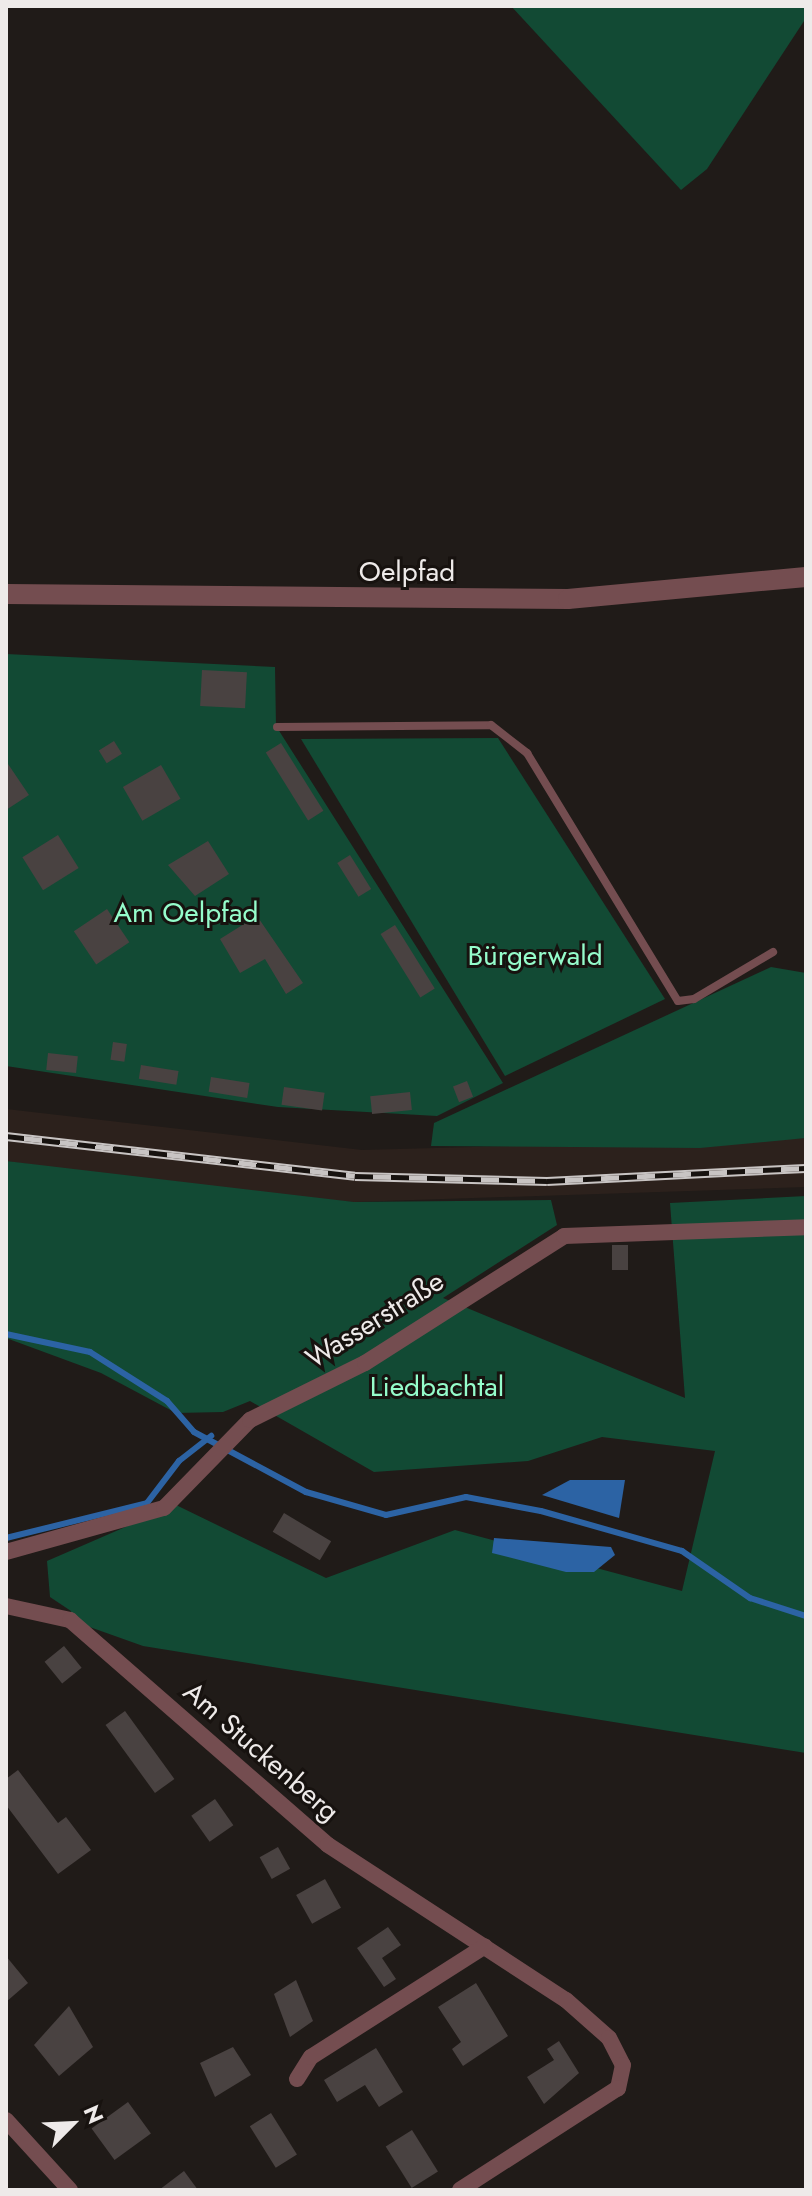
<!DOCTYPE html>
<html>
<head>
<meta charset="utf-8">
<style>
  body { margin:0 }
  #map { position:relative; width:812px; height:2196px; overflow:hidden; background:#201b18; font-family:Jost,sans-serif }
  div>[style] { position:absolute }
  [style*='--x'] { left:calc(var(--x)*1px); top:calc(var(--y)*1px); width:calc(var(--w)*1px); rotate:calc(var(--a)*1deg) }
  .built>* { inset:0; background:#2c211c }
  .green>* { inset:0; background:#124a34 }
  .water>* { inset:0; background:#2c63a4 }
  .stream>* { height:6px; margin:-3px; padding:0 3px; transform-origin:3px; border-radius:3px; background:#2c63a4 }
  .building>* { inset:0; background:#494241; transform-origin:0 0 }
  .service>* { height:8px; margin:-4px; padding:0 4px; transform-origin:4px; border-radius:4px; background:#744d50 }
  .minor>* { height:16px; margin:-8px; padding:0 8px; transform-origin:8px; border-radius:8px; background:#744d50 }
  .tertiary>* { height:20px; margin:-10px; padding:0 10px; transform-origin:10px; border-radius:10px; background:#744d50 }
  .rail>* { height:9px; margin-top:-4.5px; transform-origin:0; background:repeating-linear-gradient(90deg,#17120f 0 18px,#c8c4c3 0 36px); box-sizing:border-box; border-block:2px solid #c8c4c3 }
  span { translate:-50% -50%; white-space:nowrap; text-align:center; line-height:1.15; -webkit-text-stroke:6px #17120f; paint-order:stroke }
  .street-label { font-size:28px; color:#eeeae9 }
  .park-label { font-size:28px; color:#95fccb }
  .frame { position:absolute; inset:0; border:8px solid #eeeae9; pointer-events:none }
  .north { position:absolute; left:32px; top:2084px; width:80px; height:80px; -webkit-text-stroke:6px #17120f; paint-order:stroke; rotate:66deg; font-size:22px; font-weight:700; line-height:32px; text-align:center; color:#eeeae9 }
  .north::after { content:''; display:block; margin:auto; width:28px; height:36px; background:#eeeae9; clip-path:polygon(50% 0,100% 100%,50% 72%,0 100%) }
</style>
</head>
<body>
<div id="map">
  <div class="built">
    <div style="clip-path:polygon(6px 1109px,362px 1150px,806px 1138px,806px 1187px,354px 1202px,237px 1193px,6px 1161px)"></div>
  </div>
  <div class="green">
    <div style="clip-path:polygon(511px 6px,806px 6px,806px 18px,707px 169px,681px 190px)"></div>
    <div style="clip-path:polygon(6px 654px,275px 667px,276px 726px,503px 1083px,437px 1116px,278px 1107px,6px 1066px)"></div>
    <div style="clip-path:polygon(498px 738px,665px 999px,505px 1076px,301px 739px)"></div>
    <div style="clip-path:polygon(771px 967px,806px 973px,806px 1138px,700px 1148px,431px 1146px,434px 1123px)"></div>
    <div style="clip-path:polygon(6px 1161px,354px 1202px,551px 1200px,557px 1225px,443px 1298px,685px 1398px,670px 1203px,806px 1196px,806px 1753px,143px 1646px,70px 1620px,71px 1611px,50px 1597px,47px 1561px,176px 1505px,326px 1578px,455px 1530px,682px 1591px,715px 1451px,602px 1437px,528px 1461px,374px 1472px,250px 1401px,223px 1412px,176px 1413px,101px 1373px,6px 1338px)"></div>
  </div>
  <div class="water">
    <div style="clip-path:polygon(570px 1480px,625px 1480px,619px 1518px,542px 1495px)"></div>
    <div style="clip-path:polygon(494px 1538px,611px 1547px,615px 1555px,594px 1572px,566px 1572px,492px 1553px)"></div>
  </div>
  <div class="stream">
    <div style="--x:6;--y:1334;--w:86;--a:12.1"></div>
    <div style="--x:90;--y:1352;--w:91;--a:32.5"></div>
    <div style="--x:167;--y:1401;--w:41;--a:48.9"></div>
    <div style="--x:194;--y:1432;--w:127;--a:28.2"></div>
    <div style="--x:306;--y:1492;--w:83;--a:16"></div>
    <div style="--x:386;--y:1515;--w:82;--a:-12.7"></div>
    <div style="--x:466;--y:1497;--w:76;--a:10.6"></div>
    <div style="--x:541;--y:1511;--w:147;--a:15.8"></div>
    <div style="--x:682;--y:1551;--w:83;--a:34.7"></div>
    <div style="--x:750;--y:1598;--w:59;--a:17.8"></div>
    <div style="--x:6;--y:1538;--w:145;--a:-13.9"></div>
    <div style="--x:147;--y:1503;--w:53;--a:-52.7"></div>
    <div style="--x:179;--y:1461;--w:41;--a:-38"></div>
  </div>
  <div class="building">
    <div style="left:202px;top:670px;width:45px;height:36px;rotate:3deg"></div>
    <div style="left:114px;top:741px;width:15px;height:18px;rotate:58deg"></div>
    <div style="left:281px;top:743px;width:80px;height:18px;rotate:58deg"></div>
    <div style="clip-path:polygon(6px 761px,29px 795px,6px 810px)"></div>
    <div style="left:161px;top:765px;width:39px;height:44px;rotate:60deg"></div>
    <div style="left:58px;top:835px;width:39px;height:42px;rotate:58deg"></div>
    <div style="clip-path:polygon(208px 841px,229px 874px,195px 896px,168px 865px)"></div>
    <div style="left:350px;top:855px;width:40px;height:15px;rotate:58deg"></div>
    <div style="left:107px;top:909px;width:40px;height:40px;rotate:56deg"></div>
    <div style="clip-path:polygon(257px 916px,303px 983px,286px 994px,265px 959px,240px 973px,220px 939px)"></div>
    <div style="left:395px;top:925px;width:75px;height:17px;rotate:58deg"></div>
    <div style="left:113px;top:1042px;width:14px;height:18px;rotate:8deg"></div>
    <div style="left:48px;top:1053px;width:30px;height:17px;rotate:6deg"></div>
    <div style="left:141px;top:1065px;width:38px;height:14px;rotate:9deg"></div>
    <div style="left:211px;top:1077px;width:39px;height:15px;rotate:9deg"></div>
    <div style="left:467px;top:1081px;width:17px;height:15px;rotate:69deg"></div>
    <div style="left:284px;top:1087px;width:41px;height:18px;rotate:8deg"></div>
    <div style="left:410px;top:1092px;width:18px;height:40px;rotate:84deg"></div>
    <div style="left:612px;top:1245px;width:16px;height:25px"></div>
    <div style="left:284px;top:1513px;width:55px;height:22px;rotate:31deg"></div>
    <div style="left:64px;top:1646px;width:28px;height:25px;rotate:51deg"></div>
    <div style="left:125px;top:1711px;width:84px;height:24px;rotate:54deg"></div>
    <div style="clip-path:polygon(18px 1770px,58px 1823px,66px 1817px,91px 1850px,58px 1874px,6px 1805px,6px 1779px)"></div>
    <div style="left:215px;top:1799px;width:32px;height:29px;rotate:55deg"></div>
    <div style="left:278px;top:1847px;width:25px;height:21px;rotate:61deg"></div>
    <div style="left:325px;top:1879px;width:33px;height:33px;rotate:61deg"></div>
    <div style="clip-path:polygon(388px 1927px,401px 1945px,382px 1958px,396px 1979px,384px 1987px,357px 1948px)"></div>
    <div style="clip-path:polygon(6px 1956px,28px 1983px,6px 2002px)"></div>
    <div style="clip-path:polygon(296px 1980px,313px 2021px,290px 2037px,274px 1994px)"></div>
    <div style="clip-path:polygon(476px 1983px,508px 2036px,463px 2066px,452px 2049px,461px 2042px,438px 2007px)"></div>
    <div style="clip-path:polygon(69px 2006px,93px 2047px,59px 2076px,34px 2045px)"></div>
    <div style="clip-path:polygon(559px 2041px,579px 2073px,544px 2104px,527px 2077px,554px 2060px,547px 2049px)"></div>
    <div style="clip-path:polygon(233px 2047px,251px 2075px,215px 2097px,200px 2063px)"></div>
    <div style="clip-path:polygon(376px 2048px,403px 2092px,379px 2107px,365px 2085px,337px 2102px,324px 2080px)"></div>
    <div style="left:128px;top:2102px;width:39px;height:45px;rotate:54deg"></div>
    <div style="left:271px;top:2113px;width:49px;height:25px;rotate:58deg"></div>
    <div style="left:412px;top:2130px;width:49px;height:31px;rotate:58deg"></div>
    <div style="clip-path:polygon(184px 2171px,198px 2190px,159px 2190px)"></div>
  </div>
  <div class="service">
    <div style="--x:277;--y:727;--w:214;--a:-0.5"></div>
    <div style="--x:491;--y:725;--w:46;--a:37.9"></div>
    <div style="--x:527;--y:753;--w:290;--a:58.7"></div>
    <div style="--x:678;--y:1001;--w:16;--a:-7"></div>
    <div style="--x:694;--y:999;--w:92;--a:-30.7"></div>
  </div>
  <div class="minor">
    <div style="--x:6;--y:1552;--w:164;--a:-15.6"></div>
    <div style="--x:164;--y:1508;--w:123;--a:-45.7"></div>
    <div style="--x:250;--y:1420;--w:128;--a:-26.4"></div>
    <div style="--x:365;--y:1363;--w:236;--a:-32.5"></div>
    <div style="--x:564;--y:1236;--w:242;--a:-2.1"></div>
    <div style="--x:6;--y:1606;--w:66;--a:12.3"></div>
    <div style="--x:70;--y:1620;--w:342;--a:41.1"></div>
    <div style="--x:328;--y:1845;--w:284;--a:33.1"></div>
    <div style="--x:566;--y:2000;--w:57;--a:41.5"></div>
    <div style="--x:609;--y:2038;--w:30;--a:63"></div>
    <div style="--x:623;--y:2065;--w:24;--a:102"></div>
    <div style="--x:618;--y:2088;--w:188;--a:147.2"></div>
    <div style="--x:297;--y:2079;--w:26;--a:-58"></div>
    <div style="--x:311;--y:2057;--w:206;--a:-32.5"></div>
    <div style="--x:6;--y:2120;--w:95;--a:47.6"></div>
  </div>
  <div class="tertiary">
    <div style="--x:6;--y:594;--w:562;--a:0.51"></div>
    <div style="--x:568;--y:599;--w:239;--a:-5.3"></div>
  </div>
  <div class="rail">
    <div style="--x:6;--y:1136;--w:351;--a:6.5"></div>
    <div style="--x:355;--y:1176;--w:192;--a:1.5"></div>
    <div style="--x:547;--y:1181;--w:259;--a:-2.9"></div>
  </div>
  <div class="street-label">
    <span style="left:407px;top:572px">Oelpfad</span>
    <span style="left:375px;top:1320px;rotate:-32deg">Wasserstraße</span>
    <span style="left:261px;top:1752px;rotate:41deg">Am Stuckenberg</span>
  </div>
  <div class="park-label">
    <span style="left:186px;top:913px">Am Oelpfad</span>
    <span style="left:535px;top:956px">Bürgerwald</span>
    <span style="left:437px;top:1387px">Liedbachtal</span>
  </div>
  <div class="frame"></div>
  <div class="north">N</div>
</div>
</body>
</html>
